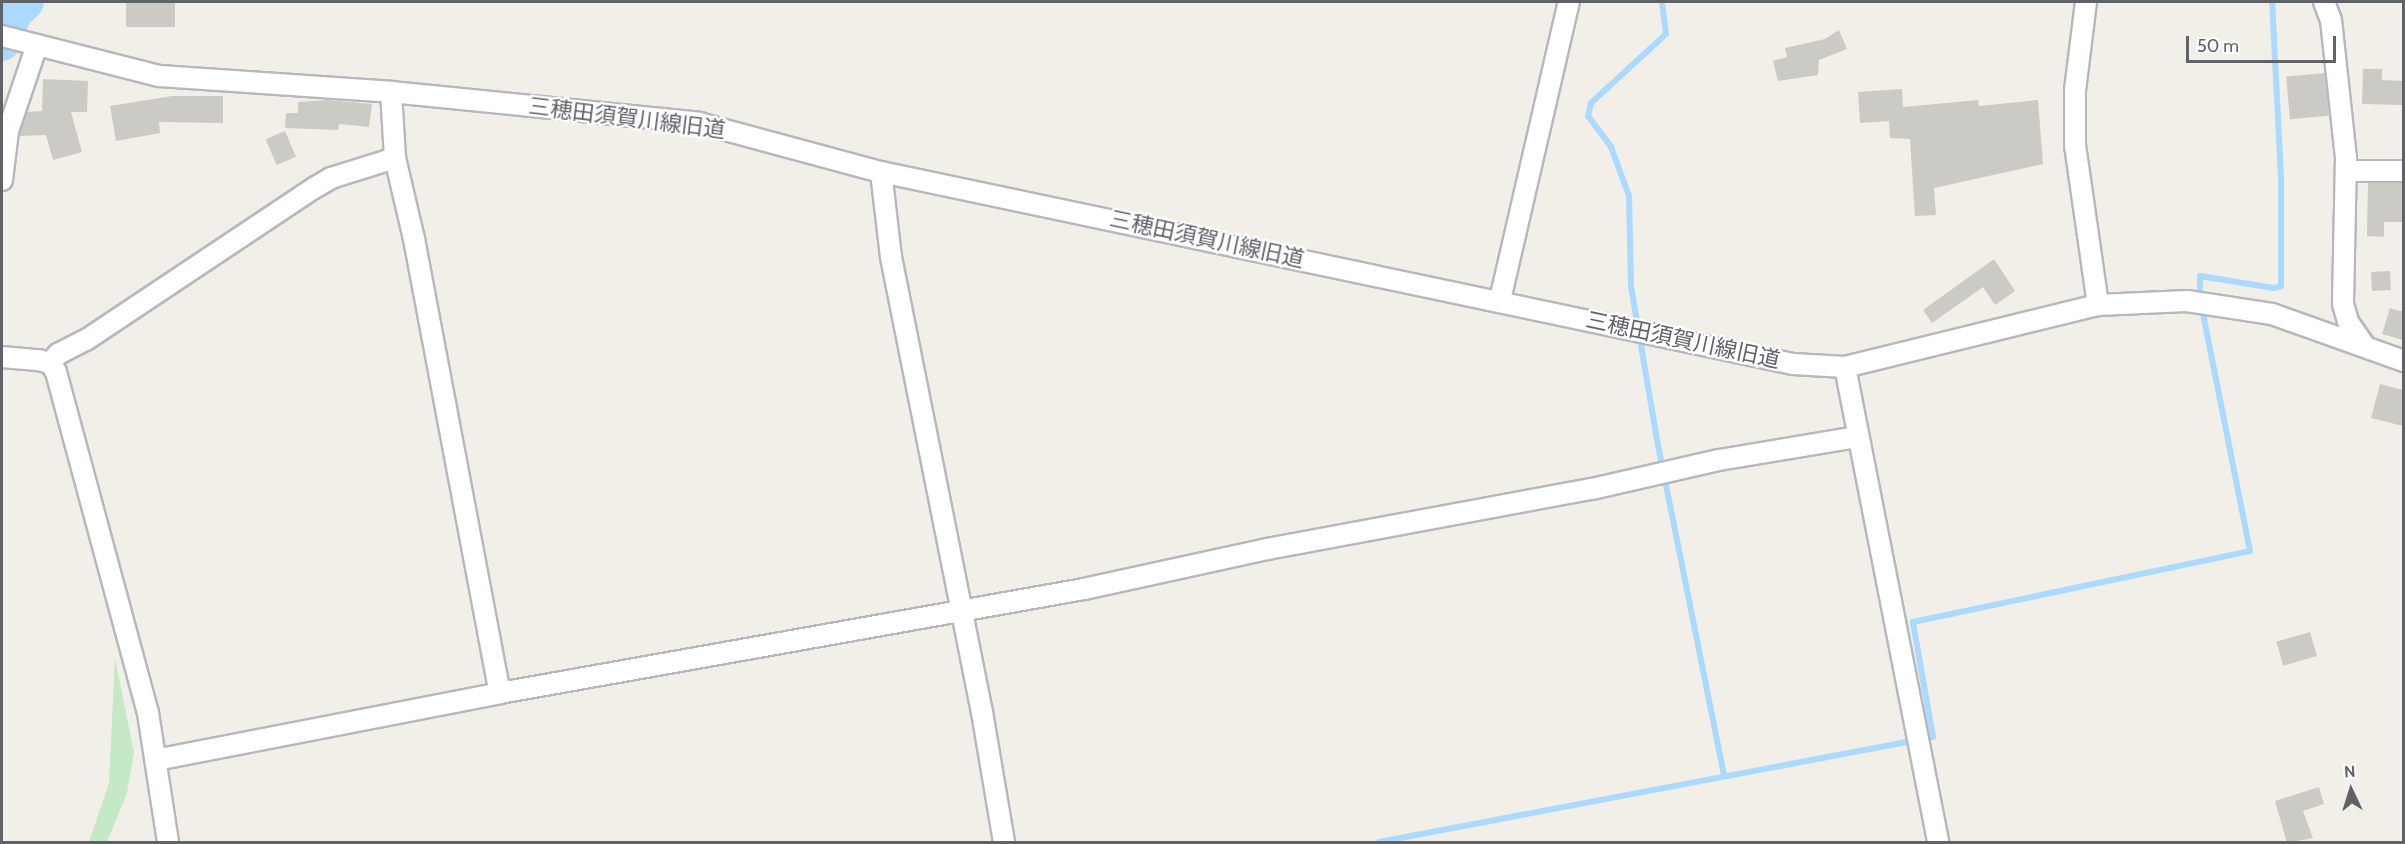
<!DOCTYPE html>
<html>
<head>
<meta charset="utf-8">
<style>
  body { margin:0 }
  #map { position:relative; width:2405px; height:844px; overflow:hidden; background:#f1efe8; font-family:Cabin,"Noto Sans JP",sans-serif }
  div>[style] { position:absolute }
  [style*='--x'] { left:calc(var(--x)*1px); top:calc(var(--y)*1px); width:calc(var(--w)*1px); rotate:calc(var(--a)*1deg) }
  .green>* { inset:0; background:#c5e8c5 }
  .stream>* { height:6px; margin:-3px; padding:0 3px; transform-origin:3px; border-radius:3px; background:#aadaff }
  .river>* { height:36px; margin:-18px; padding:0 18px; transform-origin:18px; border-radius:18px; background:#aadaff }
  .building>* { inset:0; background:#cccac5; transform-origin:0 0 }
  .roads { filter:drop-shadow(2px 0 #b5b8bc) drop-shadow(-2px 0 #b5b8bc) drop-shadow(0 2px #b5b8bc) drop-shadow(0 -2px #b5b8bc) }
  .minor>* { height:20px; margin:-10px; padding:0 10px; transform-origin:10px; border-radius:10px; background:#fff }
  span { translate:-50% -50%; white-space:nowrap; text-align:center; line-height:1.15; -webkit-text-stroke:4.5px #fff; paint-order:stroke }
  .street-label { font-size:22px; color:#5f6368 }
  .frame { position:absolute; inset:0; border:3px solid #5f6368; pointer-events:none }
  .north { position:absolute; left:2321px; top:760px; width:60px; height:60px; -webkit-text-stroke:4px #fff; paint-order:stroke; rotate:356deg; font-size:16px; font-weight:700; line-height:24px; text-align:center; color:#5f6368 }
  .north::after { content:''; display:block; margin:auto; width:21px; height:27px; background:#5f6368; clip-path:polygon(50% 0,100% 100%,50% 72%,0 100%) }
  .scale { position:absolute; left:2186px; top:36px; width:150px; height:27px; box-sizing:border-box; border:3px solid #5f6368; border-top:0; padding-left:8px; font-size:18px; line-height:21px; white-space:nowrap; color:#5f6368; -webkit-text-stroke:4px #fff; paint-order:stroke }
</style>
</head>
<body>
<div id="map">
  <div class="green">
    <div style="clip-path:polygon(115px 658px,134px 753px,127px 793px,107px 842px,89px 842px,109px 783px)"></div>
  </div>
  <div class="stream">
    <div style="--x:1662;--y:2;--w:32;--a:83"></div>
    <div style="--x:1666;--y:34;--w:102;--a:137.4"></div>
    <div style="--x:1591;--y:103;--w:13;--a:103"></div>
    <div style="--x:1588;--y:116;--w:39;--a:53"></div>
    <div style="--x:1611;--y:147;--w:52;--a:69.8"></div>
    <div style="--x:1629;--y:196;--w:90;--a:88.7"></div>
    <div style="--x:1631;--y:286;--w:161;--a:80.4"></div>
    <div style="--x:1658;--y:445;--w:337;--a:78.7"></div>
    <div style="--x:1379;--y:842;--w:564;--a:-10.73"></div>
    <div style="--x:1933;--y:737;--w:117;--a:-99.9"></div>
    <div style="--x:1913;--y:622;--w:344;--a:-11.9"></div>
    <div style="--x:2250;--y:551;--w:257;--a:-101.2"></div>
    <div style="--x:2200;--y:299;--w:23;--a:-90"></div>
    <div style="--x:2200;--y:276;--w:75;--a:9.2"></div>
    <div style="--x:2274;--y:288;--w:7;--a:-16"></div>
    <div style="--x:2281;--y:286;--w:109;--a:-90"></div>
    <div style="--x:2281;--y:177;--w:175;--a:-92.9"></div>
  </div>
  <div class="river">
    <div style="--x:2;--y:43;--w:32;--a:-68"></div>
    <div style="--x:14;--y:13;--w:16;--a:-43"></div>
  </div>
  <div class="building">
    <div style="left:126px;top:2px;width:49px;height:25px"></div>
    <div style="clip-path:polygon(1839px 30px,1847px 49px,1819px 60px,1818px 75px,1778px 81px,1773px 61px,1787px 57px,1785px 48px,1825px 39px)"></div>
    <div style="clip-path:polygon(2363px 69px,2382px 69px,2382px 80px,2403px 81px,2403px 105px,2362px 104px)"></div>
    <div style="left:2325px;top:73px;width:43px;height:39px;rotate:85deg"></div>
    <div style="clip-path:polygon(43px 79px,88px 81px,87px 112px,71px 112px,82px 152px,53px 160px,46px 135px,19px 136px,27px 112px,42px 111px)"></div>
    <div style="clip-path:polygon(1902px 89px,1903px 107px,1978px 100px,1979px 106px,2038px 100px,2043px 164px,1934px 188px,1936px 215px,1915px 216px,1910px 139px,1890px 138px,1889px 121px,1860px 123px,1858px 92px)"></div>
    <div style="clip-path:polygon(172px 96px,223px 96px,223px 123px,159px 122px,160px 133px,116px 141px,110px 106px)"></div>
    <div style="clip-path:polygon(327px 100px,372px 104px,369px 127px,339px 124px,338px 130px,285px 128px,286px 113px,298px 113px,298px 102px)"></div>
    <div style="left:285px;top:131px;width:28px;height:21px;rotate:67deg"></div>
    <div style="clip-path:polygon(2368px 183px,2403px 183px,2403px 222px,2384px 222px,2384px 237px,2367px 236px)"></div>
    <div style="clip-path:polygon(1994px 259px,2015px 291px,1995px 305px,1983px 287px,1932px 323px,1923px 310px)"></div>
    <div style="left:2390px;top:271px;width:19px;height:19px;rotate:87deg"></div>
    <div style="clip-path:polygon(2390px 308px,2403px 312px,2403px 340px,2382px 334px)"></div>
    <div style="clip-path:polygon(2380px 384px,2403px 390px,2403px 426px,2371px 418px)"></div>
    <div style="left:2310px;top:632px;width:25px;height:35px;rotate:74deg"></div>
    <div style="clip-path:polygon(2319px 787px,2324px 804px,2303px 811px,2313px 838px,2287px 843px,2275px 801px)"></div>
  </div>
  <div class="roads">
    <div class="minor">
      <div style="--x:2086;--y:2;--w:89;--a:97.1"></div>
      <div style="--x:2075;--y:90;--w:55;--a:90"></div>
      <div style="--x:2075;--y:145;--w:162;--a:81.8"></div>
      <div style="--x:2324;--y:2;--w:19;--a:69"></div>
      <div style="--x:2331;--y:20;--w:139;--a:83.8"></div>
      <div style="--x:2346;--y:158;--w:146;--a:91.2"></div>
      <div style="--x:2343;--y:304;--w:19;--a:74"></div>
      <div style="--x:2348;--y:322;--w:28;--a:55"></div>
      <div style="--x:2;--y:36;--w:162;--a:14.3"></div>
      <div style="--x:159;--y:76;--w:233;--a:3.9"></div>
      <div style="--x:391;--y:92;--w:310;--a:5.7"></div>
      <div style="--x:699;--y:123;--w:188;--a:15.1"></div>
      <div style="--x:881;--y:172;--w:932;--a:11.89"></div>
      <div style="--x:1793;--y:364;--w:52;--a:3.3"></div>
      <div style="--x:1845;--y:367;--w:260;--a:-13.8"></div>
      <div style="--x:2098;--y:305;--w:89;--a:-2.6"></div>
      <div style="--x:2187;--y:301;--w:86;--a:8.7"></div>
      <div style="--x:2272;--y:314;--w:140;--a:19.6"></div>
      <div style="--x:391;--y:92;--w:66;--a:86.5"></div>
      <div style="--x:395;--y:158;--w:83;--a:76.8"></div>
      <div style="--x:414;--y:239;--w:462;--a:79.3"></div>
      <div style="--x:2346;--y:171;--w:58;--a:0"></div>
      <div style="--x:881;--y:172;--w:86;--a:83.3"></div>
      <div style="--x:891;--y:257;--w:464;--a:78.7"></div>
      <div style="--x:982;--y:712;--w:132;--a:80.4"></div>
      <div style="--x:2;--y:180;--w:49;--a:-83"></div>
      <div style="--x:8;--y:131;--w:91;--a:-71.4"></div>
      <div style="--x:1500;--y:300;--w:306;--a:-77"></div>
      <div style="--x:2;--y:357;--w:36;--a:5"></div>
      <div style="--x:38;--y:360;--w:12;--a:14"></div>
      <div style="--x:50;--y:363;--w:11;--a:56"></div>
      <div style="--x:56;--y:372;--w:353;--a:74.9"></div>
      <div style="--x:148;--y:713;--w:131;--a:81.2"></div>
      <div style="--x:50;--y:363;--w:12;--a:-48"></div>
      <div style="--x:58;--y:354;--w:31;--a:-27"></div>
      <div style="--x:86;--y:340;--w:274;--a:-33.7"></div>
      <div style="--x:314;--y:188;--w:20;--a:-30"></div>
      <div style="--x:331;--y:178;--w:67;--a:-17.4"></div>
      <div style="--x:1845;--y:367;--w:484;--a:78.9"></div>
      <div style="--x:156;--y:760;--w:350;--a:-11"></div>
      <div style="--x:500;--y:693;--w:593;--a:-10.1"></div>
      <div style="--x:1084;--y:589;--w:187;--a:-12.3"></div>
      <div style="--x:1267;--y:549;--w:330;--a:-10.5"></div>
      <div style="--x:1592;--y:489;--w:130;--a:-12.9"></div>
      <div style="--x:1719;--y:460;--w:139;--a:-9.5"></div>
    </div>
  </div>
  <div class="street-label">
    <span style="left:627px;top:118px;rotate:7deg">三穂田須賀川線旧道</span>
    <span style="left:1207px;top:239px;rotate:12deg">三穂田須賀川線旧道</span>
    <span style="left:1683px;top:340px;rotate:12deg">三穂田須賀川線旧道</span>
  </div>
  <div class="frame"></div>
  <div class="north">N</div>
  <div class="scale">50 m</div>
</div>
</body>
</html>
